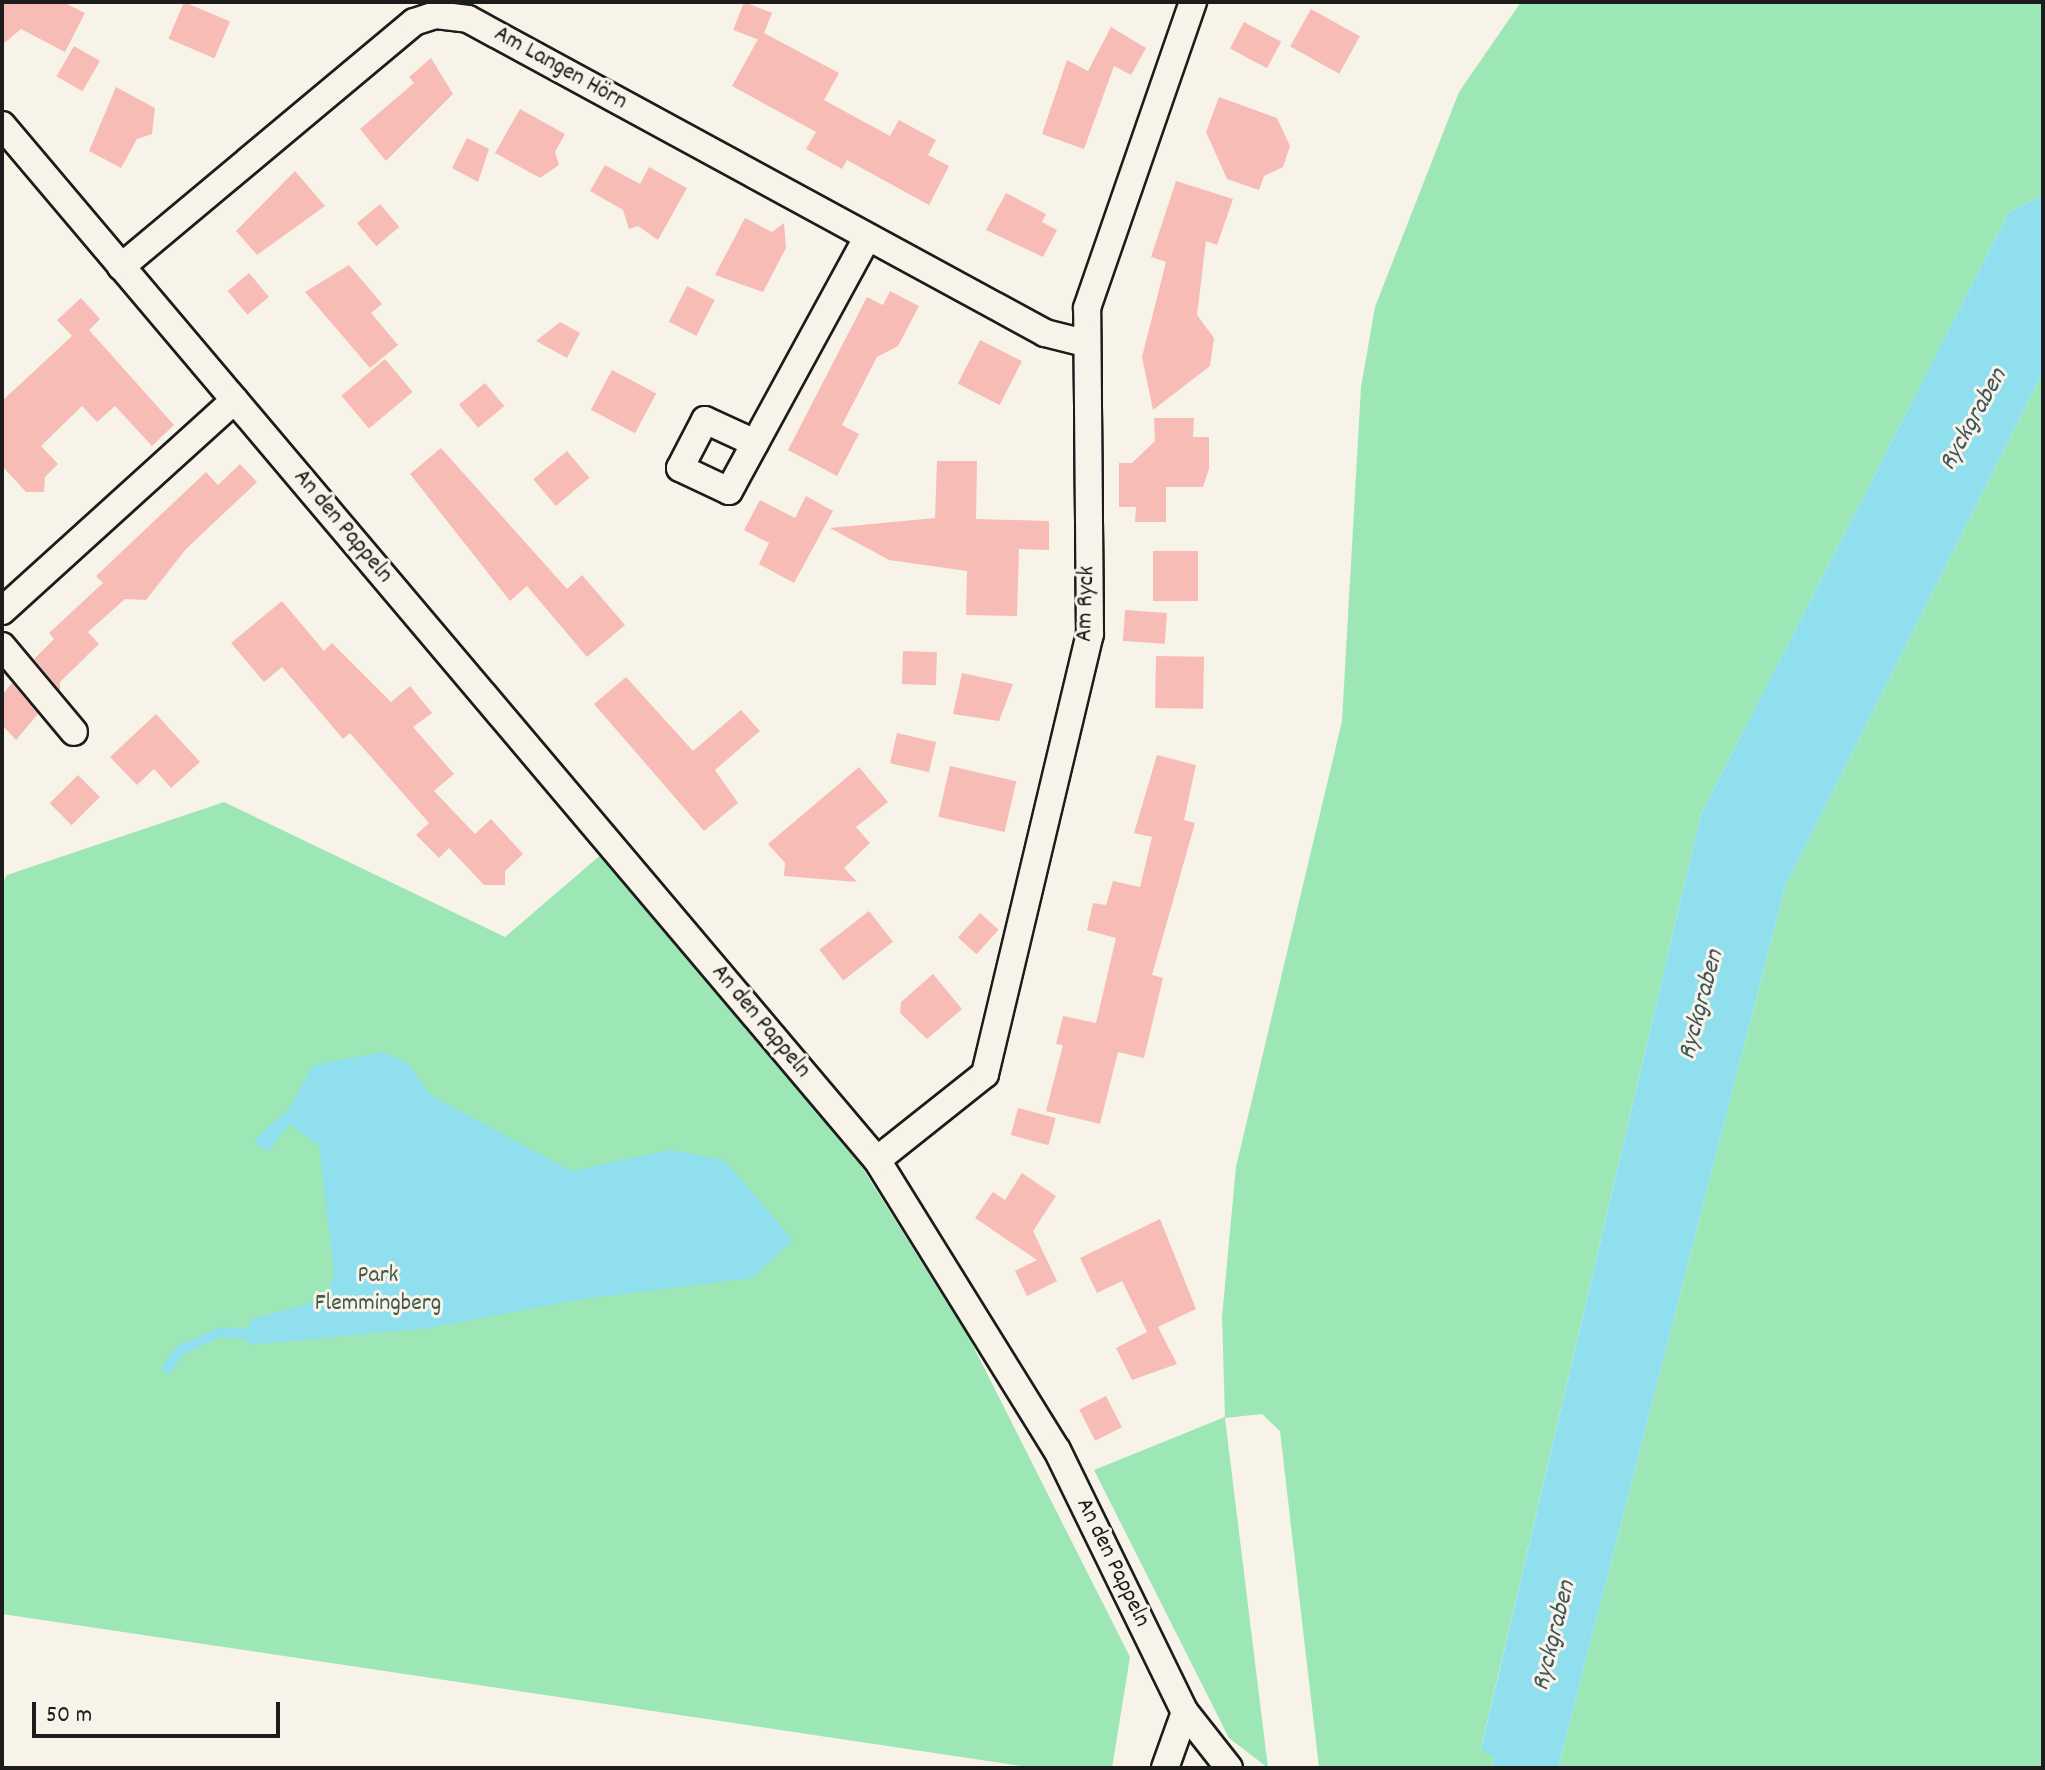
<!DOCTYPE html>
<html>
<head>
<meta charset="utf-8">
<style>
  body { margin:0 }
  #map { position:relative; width:2045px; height:1770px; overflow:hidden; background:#f7f3e8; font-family:Dekko,sans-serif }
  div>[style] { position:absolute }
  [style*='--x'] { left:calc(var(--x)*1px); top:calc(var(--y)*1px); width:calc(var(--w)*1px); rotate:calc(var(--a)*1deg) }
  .green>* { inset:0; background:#9de7b6 }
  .water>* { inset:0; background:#90dfee }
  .stream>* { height:10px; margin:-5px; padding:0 5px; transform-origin:5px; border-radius:5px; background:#90dfee }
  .building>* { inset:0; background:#f8bcb7; transform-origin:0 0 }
  .roads { filter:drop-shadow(2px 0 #1c1c1c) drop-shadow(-2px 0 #1c1c1c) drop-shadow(0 2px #1c1c1c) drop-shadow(0 -2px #1c1c1c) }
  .minor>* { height:26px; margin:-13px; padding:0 13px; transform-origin:13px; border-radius:13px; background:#f7f3e8 }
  span { translate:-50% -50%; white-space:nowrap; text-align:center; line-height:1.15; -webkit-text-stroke:6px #f7f3e8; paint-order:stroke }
  .street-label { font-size:24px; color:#1c1c1c }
  .park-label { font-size:24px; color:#43594a }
  .water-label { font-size:26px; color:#3f565b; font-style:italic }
  .frame { position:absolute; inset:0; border:4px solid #1c1c1c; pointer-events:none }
  .scale { position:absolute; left:32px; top:1702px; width:248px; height:36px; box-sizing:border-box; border:4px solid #1c1c1c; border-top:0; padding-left:10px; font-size:24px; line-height:28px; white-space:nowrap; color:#1c1c1c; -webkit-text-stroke:6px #f7f3e8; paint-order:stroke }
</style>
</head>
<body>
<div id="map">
  <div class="green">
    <div style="clip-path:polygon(1521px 2px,2043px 2px,2043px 195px,2009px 212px,1701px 814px,1481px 1748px,1494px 1758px,1492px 1768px,1319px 1768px,1280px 1431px,1262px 1414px,1225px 1418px,1268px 1768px,1229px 1738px,1094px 1470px,1225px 1417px,1222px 1317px,1236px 1167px,1342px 721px,1361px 387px,1375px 307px,1459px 92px)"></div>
    <div style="clip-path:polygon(2043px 372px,2043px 1768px,1558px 1768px,1785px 887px)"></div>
    <div style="clip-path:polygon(224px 802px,505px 937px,604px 852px,860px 1164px,969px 1338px,1130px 1657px,1112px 1768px,1035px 1768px,2px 1614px,2px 884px,7px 875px)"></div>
  </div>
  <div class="water">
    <div style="clip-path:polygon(2043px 195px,2043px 372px,1785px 887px,1558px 1768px,1492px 1768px,1494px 1758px,1481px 1749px,1701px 814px,2009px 212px)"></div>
    <div style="clip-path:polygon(383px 1052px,408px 1064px,431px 1095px,571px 1171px,670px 1150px,724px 1160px,793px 1240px,753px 1278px,576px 1300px,430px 1328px,248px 1345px,250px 1320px,327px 1298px,334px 1272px,319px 1146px,290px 1124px,267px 1152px,254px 1141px,289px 1108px,313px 1065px)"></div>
  </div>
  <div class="stream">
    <div style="--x:167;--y:1369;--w:22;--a:-56"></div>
    <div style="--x:179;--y:1351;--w:45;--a:-24.9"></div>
    <div style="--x:220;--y:1332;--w:26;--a:4"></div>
  </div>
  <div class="building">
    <div style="clip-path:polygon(2px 2px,63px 2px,85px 13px,65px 52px,21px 29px,2px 45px)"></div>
    <div style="left:184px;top:2px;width:50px;height:40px;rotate:23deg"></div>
    <div style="left:744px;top:2px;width:30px;height:30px;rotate:21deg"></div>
    <div style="left:1311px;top:9px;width:56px;height:43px;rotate:29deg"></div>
    <div style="left:1244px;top:22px;width:42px;height:30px;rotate:28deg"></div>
    <div style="clip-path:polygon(1111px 27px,1146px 48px,1131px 75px,1114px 66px,1084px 149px,1042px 134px,1067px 60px,1088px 71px)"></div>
    <div style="clip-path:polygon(762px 32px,839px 73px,824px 100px,890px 136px,899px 120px,936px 140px,928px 155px,949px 166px,929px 205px,847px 160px,842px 169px,806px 149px,816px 132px,732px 86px)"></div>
    <div style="left:74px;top:46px;width:30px;height:35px;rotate:30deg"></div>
    <div style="clip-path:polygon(431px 58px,453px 94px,386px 161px,360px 129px,414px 83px,409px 77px)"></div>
    <div style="clip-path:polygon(116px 87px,155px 108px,152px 134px,137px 139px,121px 168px,89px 151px)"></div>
    <div style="clip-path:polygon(1219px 97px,1277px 118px,1290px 146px,1283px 167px,1264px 176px,1259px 190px,1227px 179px,1206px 132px)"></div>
    <div style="clip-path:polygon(520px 109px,565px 134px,555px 152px,559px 165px,540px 178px,495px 153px)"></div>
    <div style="clip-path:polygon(467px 138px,489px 149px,478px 182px,452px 168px)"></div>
    <div style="clip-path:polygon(605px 165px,640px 184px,649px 167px,687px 188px,658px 240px,638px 226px,629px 229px,623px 210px,590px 191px)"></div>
    <div style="clip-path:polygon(295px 171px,325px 206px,257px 255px,236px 231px)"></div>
    <div style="clip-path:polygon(1176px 181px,1233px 199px,1217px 245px,1206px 241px,1197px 315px,1214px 338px,1210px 366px,1153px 410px,1142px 357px,1166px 262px,1151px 257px)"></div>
    <div style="clip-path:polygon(1006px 193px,1046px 214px,1042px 222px,1057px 230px,1043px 257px,986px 230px)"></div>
    <div style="left:380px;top:204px;width:30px;height:30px;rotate:50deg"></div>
    <div style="clip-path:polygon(745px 218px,772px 232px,784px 223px,786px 248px,763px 292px,715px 275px)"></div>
    <div style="clip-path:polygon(349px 265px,382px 304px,371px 313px,398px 345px,370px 368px,305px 292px)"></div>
    <div style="left:249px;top:273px;width:31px;height:28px;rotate:50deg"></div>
    <div style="left:687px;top:286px;width:31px;height:40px;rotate:27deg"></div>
    <div style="clip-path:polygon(890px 291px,919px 306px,898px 346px,877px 357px,842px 425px,859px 434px,837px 476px,788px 450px,867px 297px,883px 305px)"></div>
    <div style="clip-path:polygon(81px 298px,100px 319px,89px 330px,174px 425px,152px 446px,115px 406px,97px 422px,82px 406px,41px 446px,58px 464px,45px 477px,44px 492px,26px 492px,2px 466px,2px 401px,72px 336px,57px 320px)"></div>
    <div style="clip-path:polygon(560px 322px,580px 333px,567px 358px,536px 341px)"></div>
    <div style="left:980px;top:340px;width:47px;height:49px;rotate:27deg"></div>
    <div style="left:385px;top:359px;width:43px;height:57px;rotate:50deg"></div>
    <div style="left:612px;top:370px;width:50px;height:45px;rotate:28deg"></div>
    <div style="left:485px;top:383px;width:30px;height:34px;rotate:50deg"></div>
    <div style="clip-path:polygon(1154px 418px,1194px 418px,1193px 437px,1209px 437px,1209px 469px,1203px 487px,1166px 487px,1166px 522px,1135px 522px,1136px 507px,1119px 507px,1119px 463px,1132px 463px,1155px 441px)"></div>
    <div style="clip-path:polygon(441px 448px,567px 589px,582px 575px,625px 625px,587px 657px,527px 586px,510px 601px,410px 474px)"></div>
    <div style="left:567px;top:451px;width:35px;height:44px;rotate:50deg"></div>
    <div style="clip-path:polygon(937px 461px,977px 461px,976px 519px,1049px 521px,1049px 550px,1019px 549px,1017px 616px,966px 615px,967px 571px,889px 560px,830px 528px,935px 518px)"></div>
    <div style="clip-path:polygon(240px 464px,257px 482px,186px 549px,146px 600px,125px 599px,88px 632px,99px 644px,60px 682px,60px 691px,34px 659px,54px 639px,49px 633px,103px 583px,96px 576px,206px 472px,218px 485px)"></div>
    <div style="clip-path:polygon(806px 496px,833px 511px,794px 583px,759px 564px,769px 543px,744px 530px,760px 500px,795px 518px)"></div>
    <div style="left:1153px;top:551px;width:45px;height:50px"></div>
    <div style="clip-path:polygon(282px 601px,324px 651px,332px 643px,391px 702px,410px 686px,432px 713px,413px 727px,454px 774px,434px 791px,475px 834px,491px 819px,523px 854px,505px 871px,505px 885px,484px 885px,449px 848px,439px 858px,416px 835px,429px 823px,350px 733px,343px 739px,282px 667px,264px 682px,231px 643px)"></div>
    <div style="left:1125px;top:610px;width:42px;height:31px;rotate:4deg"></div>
    <div style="left:903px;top:651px;width:34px;height:33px;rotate:2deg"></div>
    <div style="left:1156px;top:656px;width:48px;height:52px;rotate:1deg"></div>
    <div style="clip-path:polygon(962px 673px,1013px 684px,999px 721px,953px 714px)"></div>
    <div style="clip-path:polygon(626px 677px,693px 751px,741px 710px,760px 731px,715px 770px,738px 803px,704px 831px,594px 704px)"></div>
    <div style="clip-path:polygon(12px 683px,38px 714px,16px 740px,2px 725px,2px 695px)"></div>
    <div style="clip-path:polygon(156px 714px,200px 762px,171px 788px,154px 769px,137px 785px,110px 757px)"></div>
    <div style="left:897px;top:733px;width:40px;height:31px;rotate:13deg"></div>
    <div style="clip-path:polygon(1157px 755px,1196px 765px,1184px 820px,1195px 823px,1152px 975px,1163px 978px,1144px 1058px,1118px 1052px,1100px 1124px,1046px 1111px,1063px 1045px,1056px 1044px,1063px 1016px,1096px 1023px,1116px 938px,1087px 930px,1093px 903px,1106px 905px,1113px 881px,1140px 887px,1152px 837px,1134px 833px)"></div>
    <div style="left:950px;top:766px;width:68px;height:52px;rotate:13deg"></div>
    <div style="clip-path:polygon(859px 767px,888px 802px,856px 827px,870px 843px,844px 868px,857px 882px,784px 876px,785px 863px,768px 844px)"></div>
    <div style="left:78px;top:775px;width:31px;height:40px;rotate:45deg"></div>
    <div style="left:869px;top:911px;width:39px;height:63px;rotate:52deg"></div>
    <div style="left:980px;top:913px;width:25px;height:33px;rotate:42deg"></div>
    <div style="clip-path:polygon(933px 974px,962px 1009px,927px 1039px,900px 1013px,901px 1002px)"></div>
    <div style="left:1018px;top:1108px;width:39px;height:28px;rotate:15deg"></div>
    <div style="clip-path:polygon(1022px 1173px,1056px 1196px,1033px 1231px,1057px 1281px,1027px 1296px,1015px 1271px,1037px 1260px,975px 1218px,993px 1192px,1005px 1200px)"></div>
    <div style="clip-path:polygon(1160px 1219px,1196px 1309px,1158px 1327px,1177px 1364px,1132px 1380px,1116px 1348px,1147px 1332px,1122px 1281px,1097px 1293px,1080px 1258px)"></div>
    <div style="left:1106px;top:1396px;width:35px;height:30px;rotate:63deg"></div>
  </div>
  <div class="roads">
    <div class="minor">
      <div style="--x:2;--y:125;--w:1355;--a:49.79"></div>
      <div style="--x:877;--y:1160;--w:341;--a:58.2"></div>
      <div style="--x:1057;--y:1450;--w:292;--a:64"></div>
      <div style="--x:1185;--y:1712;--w:71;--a:51.8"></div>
      <div style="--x:121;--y:267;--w:382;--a:-39.9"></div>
      <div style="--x:414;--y:22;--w:23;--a:-18"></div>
      <div style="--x:436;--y:15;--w:32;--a:7"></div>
      <div style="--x:468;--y:19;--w:657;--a:28.55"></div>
      <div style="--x:1045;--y:333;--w:41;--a:14"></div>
      <div style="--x:755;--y:443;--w:55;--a:-155.3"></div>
      <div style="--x:705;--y:420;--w:54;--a:117.5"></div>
      <div style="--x:680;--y:468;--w:54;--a:25.1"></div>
      <div style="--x:729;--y:491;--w:288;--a:-61.4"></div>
      <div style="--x:2;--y:611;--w:314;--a:-42.2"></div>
      <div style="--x:2;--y:646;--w:112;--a:50.1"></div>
      <div style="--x:877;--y:1160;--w:138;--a:-38.5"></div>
      <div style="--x:985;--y:1074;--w:452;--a:-76.6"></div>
      <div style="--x:1090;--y:634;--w:326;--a:-90.5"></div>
      <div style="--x:1087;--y:308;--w:324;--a:-70.9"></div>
      <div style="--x:1165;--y:1768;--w:59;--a:-70.3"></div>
    </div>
  </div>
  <div class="street-label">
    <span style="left:560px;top:69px;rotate:29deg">Am Langen Hörn</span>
    <span style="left:342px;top:527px;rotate:50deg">An den Pappeln</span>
    <span style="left:1087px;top:604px;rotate:-88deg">Am Ryck</span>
    <span style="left:760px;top:1022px;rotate:50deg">An den Pappeln</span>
    <span style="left:1112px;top:1563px;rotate:64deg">An den Pappeln</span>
  </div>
  <div class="park-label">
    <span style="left:378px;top:1291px">Park<br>Flemmingberg</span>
  </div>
  <div class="water-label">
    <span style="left:1974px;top:420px;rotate:-61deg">Ryckgraben</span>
    <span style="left:1702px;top:1005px;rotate:-75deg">Ryckgraben</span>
    <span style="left:1555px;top:1636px;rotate:-76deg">Ryckgraben</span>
  </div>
  <div class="frame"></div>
  <div class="scale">50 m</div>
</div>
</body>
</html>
